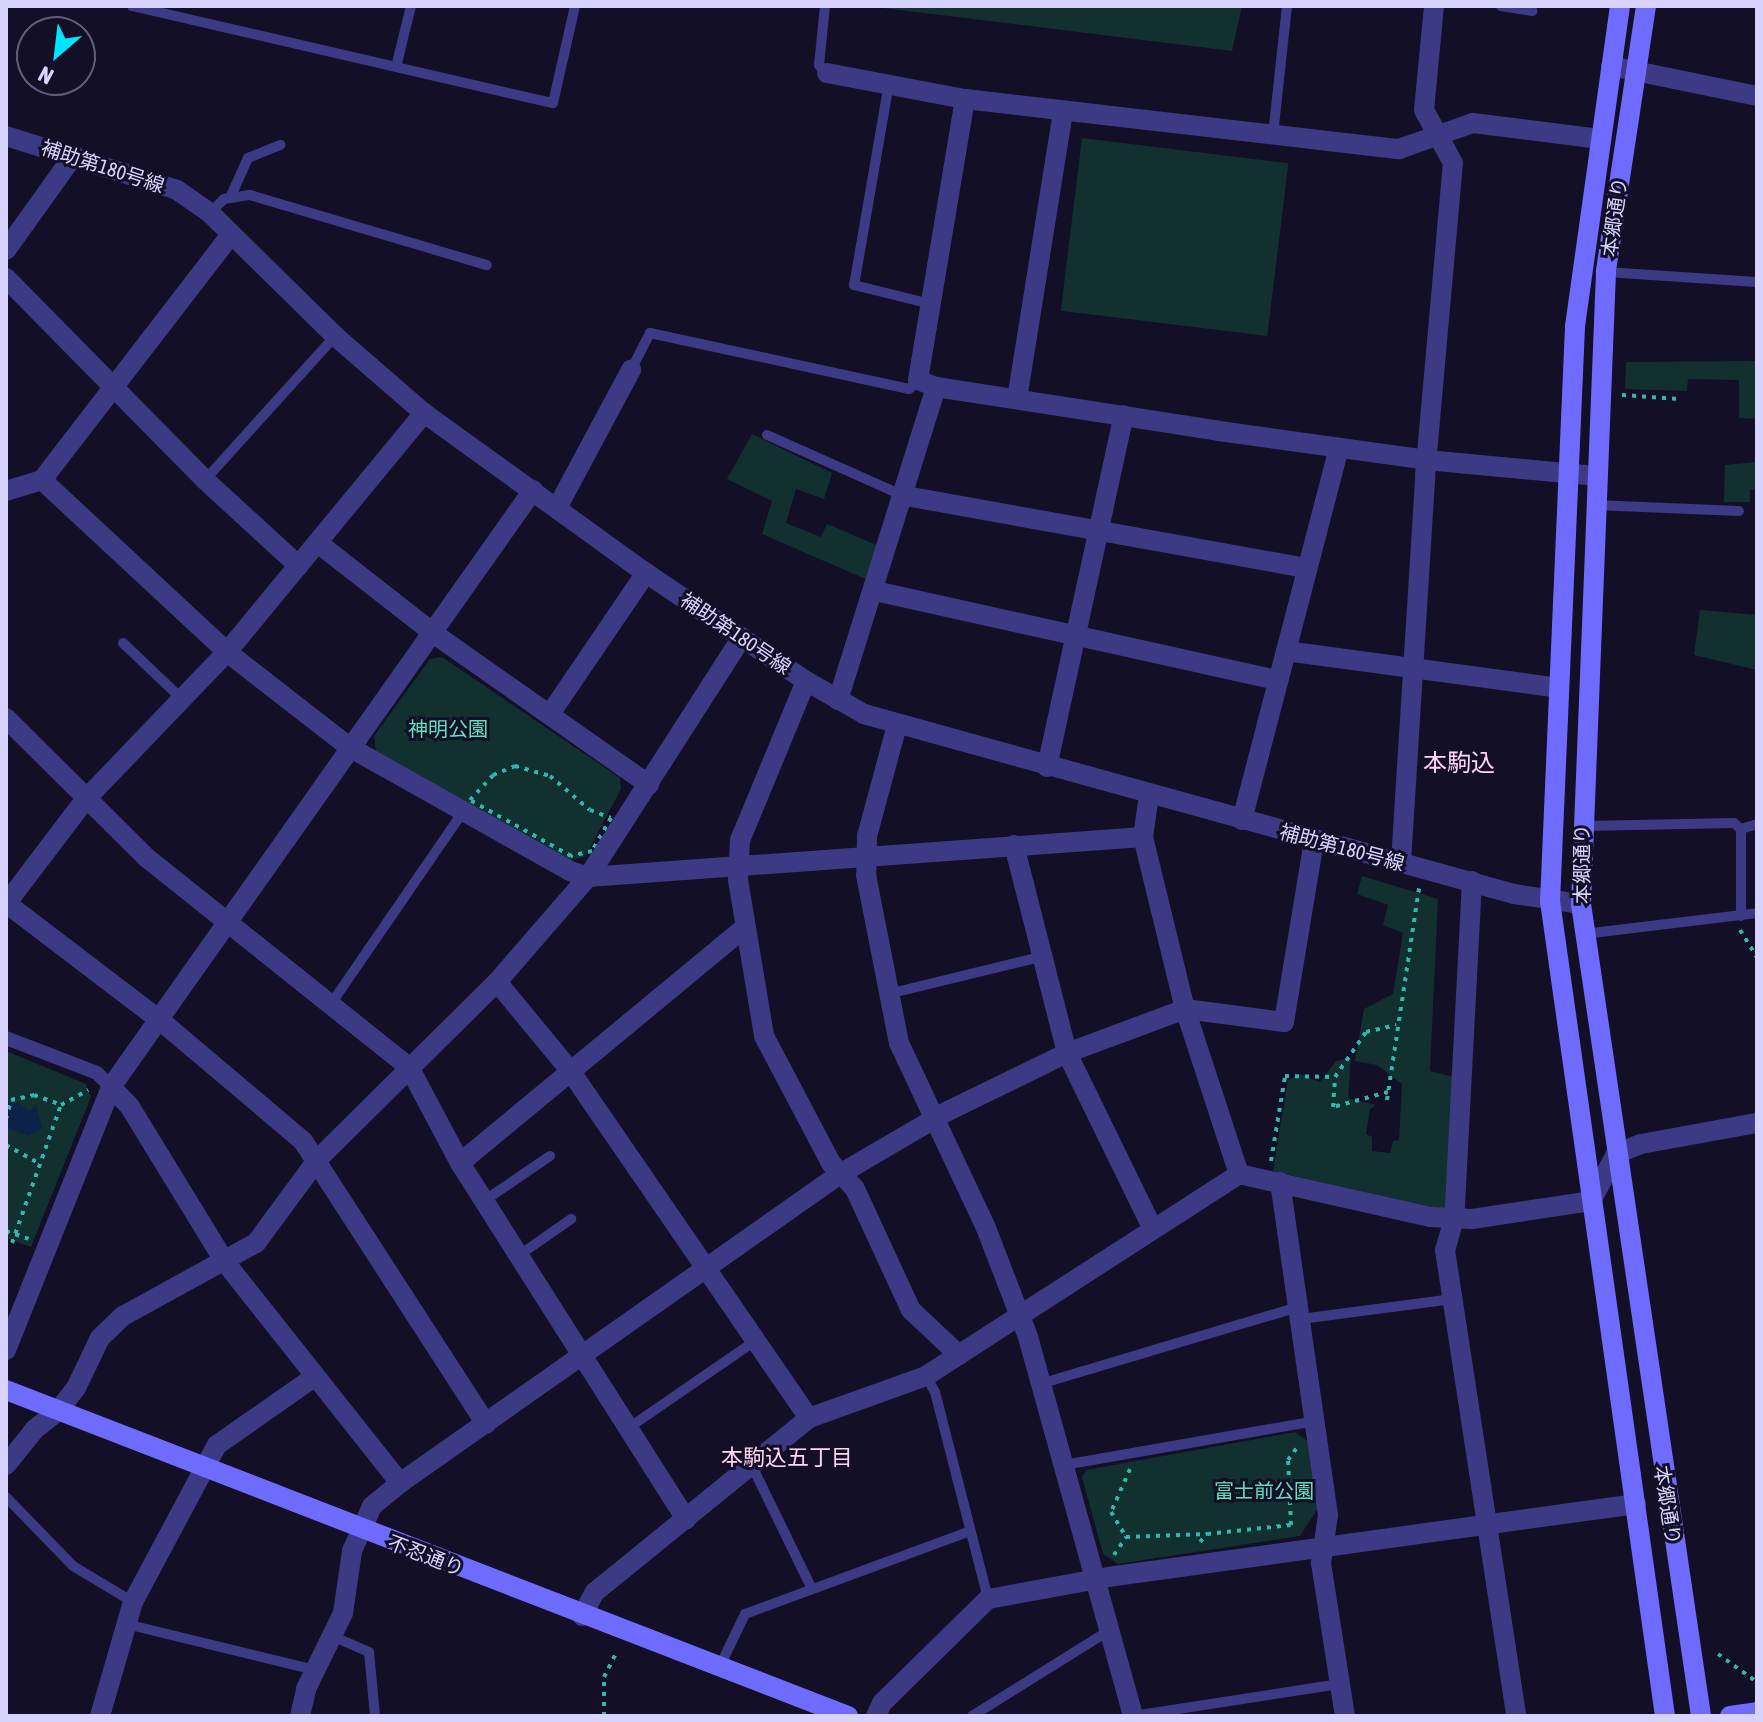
<!DOCTYPE html>
<html>
<head>
<meta charset="utf-8">
<style>
  body { margin:0 }
  #map { position:relative; width:1763px; height:1722px; overflow:hidden; background:#130f26; font-family:"Asap Condensed","Noto Sans JP",sans-serif }
  div>[style] { position:absolute }
  [style*='--x'] { left:calc(var(--x)*1px); top:calc(var(--y)*1px); width:calc(var(--w)*1px); rotate:calc(var(--a)*1deg) }
  .green>* { inset:0; background:#12302f; transform-origin:0 0 }
  .water>* { inset:0; background:#0c2248 }
  .path>* { height:4px; margin-top:-2px; transform-origin:0; background:repeating-linear-gradient(90deg,#2fb8b0 0 4px,transparent 0 10px) }
  .service>* { height:10px; margin:-5px; padding:0 5px; transform-origin:5px; border-radius:5px; background:#3d3a85 }
  .pedestrian>* { height:14px; margin:-7px; padding:0 7px; transform-origin:7px; border-radius:7px; background:#3d3a85 }
  .minor>* { height:20px; margin:-10px; padding:0 10px; transform-origin:10px; border-radius:10px; background:#3d3a85 }
  .tertiary>* { height:20px; margin:-10px; padding:0 10px; transform-origin:10px; border-radius:10px; background:#3d3a85 }
  .secondary>* { height:20px; margin:-10px; padding:0 10px; transform-origin:10px; border-radius:10px; background:#6f6bff }
  span { translate:-50% -50%; white-space:nowrap; text-align:center; line-height:1.15; -webkit-text-stroke:6px #130f26; paint-order:stroke }
  .street-label { font-size:20px; color:#d9d4ff }
  .park-label { font-size:20px; color:#5fe0c0 }
  .neighbourhood-label { font-size:22px; color:#ffd6f0 }
  .quarter-label { font-size:24px; color:#ffd6f0 }
  .frame { position:absolute; inset:0; border:8px solid #d9d4ff; pointer-events:none }
  .north { position:absolute; left:16px; top:16px; width:80px; height:80px; box-sizing:border-box; background:#130f26; border:2px solid #625e7d; border-radius:50%; rotate:208deg; font-size:22px; font-weight:700; line-height:32px; text-align:center; color:#d9d4ff }
  .north::after { content:''; display:block; margin:auto; width:28px; height:36px; background:#00e5ff; clip-path:polygon(50% 0,100% 100%,50% 72%,0 100%) }
</style>
</head>
<body>
<div id="map">
  <div class="green">
    <div style="clip-path:polygon(867px 6px,1242px 6px,1232px 51px)"></div>
    <div style="left:1082px;top:138px;width:208px;height:174px;rotate:7deg"></div>
    <div style="clip-path:polygon(1757px 361px,1757px 419px,1739px 418px,1739px 380px,1688px 379px,1687px 391px,1625px 389px,1626px 362px)"></div>
    <div style="clip-path:polygon(752px 434px,832px 473px,824px 499px,796px 489px,786px 523px,821px 537px,827px 524px,879px 546px,868px 580px,762px 534px,772px 501px,727px 479px)"></div>
    <div style="clip-path:polygon(1757px 462px,1757px 489px,1750px 490px,1750px 502px,1724px 502px,1725px 465px)"></div>
    <div style="clip-path:polygon(1700px 610px,1757px 615px,1757px 670px,1694px 655px)"></div>
    <div style="clip-path:polygon(442px 657px,620px 778px,621px 789px,585px 857px,570px 860px,376px 751px,374px 736px,430px 659px)"></div>
    <div style="clip-path:polygon(1362px 876px,1438px 899px,1430px 1071px,1458px 1078px,1449px 1212px,1273px 1171px,1288px 1080px,1300px 1074px,1320px 1082px,1336px 1061px,1351px 1058px,1348px 1098px,1376px 1105px,1370px 1109px,1366px 1134px,1372px 1137px,1372px 1151px,1390px 1153px,1393px 1141px,1399px 1140px,1402px 1084px,1377px 1065px,1355px 1061px,1364px 1009px,1393px 994px,1403px 933px,1383px 925px,1388px 905px,1357px 894px)"></div>
    <div style="clip-path:polygon(6px 1051px,86px 1084px,91px 1097px,31px 1247px,6px 1238px)"></div>
    <div style="clip-path:polygon(1295px 1432px,1309px 1442px,1318px 1508px,1300px 1536px,1118px 1564px,1103px 1554px,1082px 1477px,1086px 1470px)"></div>
  </div>
  <div class="water">
    <div style="clip-path:polygon(6px 1103px,19px 1103px,29px 1111px,36px 1105px,42px 1128px,28px 1136px,6px 1127px)"></div>
  </div>
  <div class="path">
    <div style="--x:1622;--y:395;--w:57;--a:4"></div>
    <div style="--x:515;--y:766;--w:36;--a:16"></div>
    <div style="--x:550;--y:776;--w:52;--a:40.4"></div>
    <div style="--x:590;--y:810;--w:22;--a:21"></div>
    <div style="--x:611;--y:818;--w:38;--a:120"></div>
    <div style="--x:592;--y:851;--w:22;--a:167"></div>
    <div style="--x:571;--y:856;--w:115;--a:-151"></div>
    <div style="--x:470;--y:800;--w:34;--a:-47"></div>
    <div style="--x:493;--y:775;--w:24;--a:-22"></div>
    <div style="--x:1740;--y:930;--w:32;--a:58"></div>
    <div style="--x:1388;--y:1092;--w:57;--a:164.7"></div>
    <div style="--x:1333;--y:1107;--w:30;--a:-86"></div>
    <div style="--x:1335;--y:1077;--w:55;--a:-55.4"></div>
    <div style="--x:1366;--y:1032;--w:31;--a:-13"></div>
    <div style="--x:1387;--y:1100;--w:214;--a:-81.4"></div>
    <div style="--x:6;--y:1119;--w:20;--a:-75"></div>
    <div style="--x:11;--y:1100;--w:24;--a:-12"></div>
    <div style="--x:34;--y:1095;--w:29;--a:20"></div>
    <div style="--x:6;--y:1145;--w:37;--a:29"></div>
    <div style="--x:1271;--y:1161;--w:86;--a:-80.6"></div>
    <div style="--x:1285;--y:1076;--w:50;--a:1.1"></div>
    <div style="--x:6;--y:1231;--w:24;--a:19"></div>
    <div style="--x:12;--y:1243;--w:146;--a:-70.5"></div>
    <div style="--x:61;--y:1105;--w:31;--a:-29"></div>
    <div style="--x:1130;--y:1469;--w:47;--a:113.8"></div>
    <div style="--x:1111;--y:1512;--w:29;--a:59"></div>
    <div style="--x:1126;--y:1537;--w:81;--a:-2.1"></div>
    <div style="--x:1291;--y:1525;--w:65;--a:-92.6"></div>
    <div style="--x:1288;--y:1460;--w:14;--a:-54"></div>
    <div style="--x:1200;--y:1542;--w:11;--a:-49"></div>
    <div style="--x:1207;--y:1534;--w:84;--a:-6.1"></div>
    <div style="--x:1114;--y:1555;--w:22;--a:-56"></div>
    <div style="--x:1718;--y:1654;--w:48;--a:35.7"></div>
    <div style="--x:604;--y:1716;--w:39;--a:-90"></div>
    <div style="--x:604;--y:1677;--w:27;--a:-63"></div>
  </div>
  <div class="service">
    <div style="--x:132;--y:6;--w:432;--a:13"></div>
    <div style="--x:553;--y:103;--w:99;--a:-77.2"></div>
    <div style="--x:1501;--y:6;--w:32;--a:9"></div>
    <div style="--x:396;--y:67;--w:63;--a:-76.2"></div>
    <div style="--x:825;--y:72;--w:9;--a:-131"></div>
    <div style="--x:819;--y:65;--w:59;--a:-84.2"></div>
    <div style="--x:889;--y:83;--w:205;--a:99.8"></div>
    <div style="--x:854;--y:285;--w:75;--a:13.9"></div>
    <div style="--x:1273;--y:135;--w:130;--a:-83.8"></div>
    <div style="--x:230;--y:198;--w:44;--a:-65.8"></div>
    <div style="--x:248;--y:158;--w:35;--a:-22"></div>
    <div style="--x:210;--y:213;--w:20;--a:-45"></div>
    <div style="--x:224;--y:199;--w:26;--a:-9"></div>
    <div style="--x:250;--y:195;--w:247;--a:16.5"></div>
    <div style="--x:1606;--y:272;--w:151;--a:3.8"></div>
    <div style="--x:631;--y:370;--w:42;--a:-62.8"></div>
    <div style="--x:650;--y:333;--w:265;--a:12.2"></div>
    <div style="--x:909;--y:389;--w:13;--a:-45"></div>
    <div style="--x:767;--y:435;--w:150;--a:24"></div>
    <div style="--x:205;--y:480;--w:194;--a:-47.9"></div>
    <div style="--x:1594;--y:505;--w:145;--a:2.4"></div>
    <div style="--x:123;--y:643;--w:81;--a:43.5"></div>
    <div style="--x:1584;--y:826;--w:150;--a:-1.1"></div>
    <div style="--x:1734;--y:823;--w:9;--a:41"></div>
    <div style="--x:1741;--y:829;--w:87;--a:90"></div>
    <div style="--x:1741;--y:829;--w:17;--a:-17"></div>
    <div style="--x:1584;--y:934;--w:174;--a:-6.9"></div>
    <div style="--x:888;--y:994;--w:156;--a:-13.7"></div>
    <div style="--x:333;--y:1001;--w:229;--a:-55.5"></div>
    <div style="--x:484;--y:1201;--w:80;--a:-34.3"></div>
    <div style="--x:518;--y:1256;--w:65;--a:-34.9"></div>
    <div style="--x:1301;--y:1319;--w:153;--a:-7.5"></div>
    <div style="--x:926;--y:1376;--w:18;--a:61"></div>
    <div style="--x:935;--y:1392;--w:214;--a:75.6"></div>
    <div style="--x:1040;--y:1384;--w:270;--a:-16.6"></div>
    <div style="--x:627;--y:1429;--w:155;--a:-34.5"></div>
    <div style="--x:1064;--y:1465;--w:255;--a:-9.9"></div>
    <div style="--x:752;--y:1466;--w:135;--a:64"></div>
    <div style="--x:6;--y:1497;--w:96;--a:45.8"></div>
    <div style="--x:73;--y:1566;--w:70;--a:31"></div>
    <div style="--x:126;--y:1624;--w:195;--a:13.7"></div>
    <div style="--x:332;--y:1636;--w:40;--a:23.4"></div>
    <div style="--x:369;--y:1652;--w:64;--a:84.6"></div>
    <div style="--x:720;--y:1666;--w:58;--a:-64.3"></div>
    <div style="--x:745;--y:1614;--w:240;--a:-20.2"></div>
    <div style="--x:972;--y:1716;--w:163;--a:-31.9"></div>
    <div style="--x:1133;--y:1716;--w:209;--a:-8.8"></div>
  </div>
  <div class="pedestrian">
    <div style="--x:6;--y:1038;--w:97;--a:21"></div>
    <div style="--x:97;--y:1073;--w:20;--a:45"></div>
  </div>
  <div class="minor">
    <div style="--x:1611;--y:66;--w:149;--a:11.6"></div>
    <div style="--x:827;--y:73;--w:140;--a:10.7"></div>
    <div style="--x:965;--y:99;--w:437;--a:6.6"></div>
    <div style="--x:1399;--y:149;--w:78;--a:-19.4"></div>
    <div style="--x:1473;--y:123;--w:128;--a:7.2"></div>
    <div style="--x:965;--y:99;--w:285;--a:99.5"></div>
    <div style="--x:918;--y:380;--w:19;--a:21"></div>
    <div style="--x:936;--y:387;--w:286;--a:8.8"></div>
    <div style="--x:1219;--y:431;--w:210;--a:7.9"></div>
    <div style="--x:1427;--y:460;--w:169;--a:5.4"></div>
    <div style="--x:6;--y:250;--w:117;--a:-54.4"></div>
    <div style="--x:6;--y:278;--w:284;--a:45.4"></div>
    <div style="--x:205;--y:480;--w:127;--a:42.5"></div>
    <div style="--x:1017;--y:399;--w:292;--a:-80.9"></div>
    <div style="--x:42;--y:480;--w:253;--a:42.9"></div>
    <div style="--x:227;--y:652;--w:155;--a:37.9"></div>
    <div style="--x:349;--y:747;--w:253;--a:29.3"></div>
    <div style="--x:570;--y:871;--w:19;--a:18"></div>
    <div style="--x:588;--y:877;--w:556;--a:-4.12"></div>
    <div style="--x:6;--y:491;--w:38;--a:-17"></div>
    <div style="--x:42;--y:480;--w:308;--a:-52.4"></div>
    <div style="--x:906;--y:496;--w:407;--a:10.2"></div>
    <div style="--x:557;--y:508;--w:157;--a:-61.8"></div>
    <div style="--x:318;--y:543;--w:146;--a:38"></div>
    <div style="--x:433;--y:633;--w:264;--a:35.1"></div>
    <div style="--x:875;--y:591;--w:413;--a:12.5"></div>
    <div style="--x:1286;--y:651;--w:275;--a:7.7"></div>
    <div style="--x:806;--y:681;--w:172;--a:112.5"></div>
    <div style="--x:740;--y:840;--w:40;--a:92.9"></div>
    <div style="--x:738;--y:880;--w:158;--a:80.5"></div>
    <div style="--x:764;--y:1036;--w:144;--a:62.2"></div>
    <div style="--x:831;--y:1163;--w:35;--a:47"></div>
    <div style="--x:855;--y:1189;--w:133;--a:65.2"></div>
    <div style="--x:911;--y:1310;--w:66;--a:43.2"></div>
    <div style="--x:838;--y:700;--w:328;--a:-72.6"></div>
    <div style="--x:550;--y:714;--w:171;--a:-55.8"></div>
    <div style="--x:6;--y:718;--w:199;--a:44.8"></div>
    <div style="--x:147;--y:858;--w:335;--a:38.6"></div>
    <div style="--x:409;--y:1067;--w:109;--a:62"></div>
    <div style="--x:460;--y:1163;--w:422;--a:57.6"></div>
    <div style="--x:1047;--y:767;--w:360;--a:-77.7"></div>
    <div style="--x:1149;--y:795;--w:42;--a:98.1"></div>
    <div style="--x:1143;--y:837;--w:177;--a:76.3"></div>
    <div style="--x:1185;--y:1009;--w:174;--a:71.9"></div>
    <div style="--x:1242;--y:820;--w:384;--a:-75.4"></div>
    <div style="--x:1014;--y:845;--w:215;--a:75.7"></div>
    <div style="--x:1067;--y:1053;--w:196;--a:64"></div>
    <div style="--x:1401;--y:862;--w:387;--a:-86.4"></div>
    <div style="--x:1425;--y:476;--w:314;--a:-84.9"></div>
    <div style="--x:1453;--y:163;--w:60;--a:-118.7"></div>
    <div style="--x:1424;--y:110;--w:104;--a:-84.5"></div>
    <div style="--x:1472;--y:881;--w:338;--a:93"></div>
    <div style="--x:1454;--y:1219;--w:32;--a:106"></div>
    <div style="--x:1445;--y:1250;--w:471;--a:81.3"></div>
    <div style="--x:6;--y:903;--w:195;--a:37.3"></div>
    <div style="--x:161;--y:1021;--w:186;--a:40.2"></div>
    <div style="--x:303;--y:1141;--w:337;--a:57.1"></div>
    <div style="--x:6;--y:904;--w:131;--a:-52.8"></div>
    <div style="--x:85;--y:800;--w:205;--a:-46.2"></div>
    <div style="--x:227;--y:652;--w:310;--a:-50.5"></div>
    <div style="--x:497;--y:982;--w:113;--a:50.4"></div>
    <div style="--x:569;--y:1069;--w:424;--a:55.5"></div>
    <div style="--x:111;--y:1087;--w:28;--a:46"></div>
    <div style="--x:130;--y:1107;--w:182;--a:58.5"></div>
    <div style="--x:225;--y:1262;--w:282;--a:51.6"></div>
    <div style="--x:460;--y:1163;--w:370;--a:-39.6"></div>
    <div style="--x:1280;--y:1182;--w:336;--a:81.8"></div>
    <div style="--x:1328;--y:1515;--w:49;--a:98.3"></div>
    <div style="--x:1321;--y:1563;--w:155;--a:81.1"></div>
    <div style="--x:6;--y:1350;--w:283;--a:-68.2"></div>
    <div style="--x:111;--y:1087;--w:731;--a:-54.74"></div>
    <div style="--x:6;--y:1465;--w:46;--a:-51.1"></div>
    <div style="--x:35;--y:1429;--w:29;--a:-38"></div>
    <div style="--x:582;--y:1616;--w:27;--a:-62"></div>
    <div style="--x:595;--y:1592;--w:276;--a:-39.1"></div>
    <div style="--x:809;--y:1418;--w:124;--a:-19.7"></div>
    <div style="--x:926;--y:1376;--w:373;--a:-32.8"></div>
    <div style="--x:1239;--y:1174;--w:196;--a:12.7"></div>
    <div style="--x:1430;--y:1217;--w:42;--a:2.7"></div>
    <div style="--x:1472;--y:1219;--w:120;--a:-8.6"></div>
    <div style="--x:1591;--y:1201;--w:53;--a:-62"></div>
    <div style="--x:1616;--y:1154;--w:27;--a:-22"></div>
    <div style="--x:1641;--y:1144;--w:118;--a:-10.3"></div>
    <div style="--x:100;--y:1716;--w:119;--a:-73.9"></div>
    <div style="--x:133;--y:1602;--w:178;--a:-61.9"></div>
    <div style="--x:217;--y:1445;--w:118;--a:-35"></div>
    <div style="--x:300;--y:1716;--w:28;--a:-77"></div>
    <div style="--x:306;--y:1689;--w:85;--a:-64"></div>
    <div style="--x:343;--y:1613;--w:63;--a:-81.7"></div>
    <div style="--x:352;--y:1551;--w:49;--a:-66"></div>
    <div style="--x:372;--y:1506;--w:36;--a:-39"></div>
    <div style="--x:400;--y:1483;--w:538;--a:-35.08"></div>
    <div style="--x:840;--y:1174;--w:125;--a:-30.3"></div>
    <div style="--x:948;--y:1111;--w:132;--a:-26"></div>
    <div style="--x:1067;--y:1053;--w:126;--a:-20.4"></div>
    <div style="--x:1185;--y:1009;--w:100;--a:7.5"></div>
    <div style="--x:1284;--y:1022;--w:184;--a:-80.6"></div>
    <div style="--x:876;--y:1716;--w:14;--a:-65"></div>
    <div style="--x:882;--y:1703;--w:148;--a:-44.5"></div>
    <div style="--x:988;--y:1599;--w:129;--a:-10.3"></div>
    <div style="--x:1115;--y:1576;--w:526;--a:-7.87"></div>
  </div>
  <div class="tertiary">
    <div style="--x:6;--y:136;--w:179;--a:17.5"></div>
    <div style="--x:177;--y:190;--w:40;--a:34.9"></div>
    <div style="--x:210;--y:213;--w:175;--a:44.5"></div>
    <div style="--x:335;--y:336;--w:118;--a:40.9"></div>
    <div style="--x:424;--y:413;--w:274;--a:35.8"></div>
    <div style="--x:646;--y:573;--w:193;--a:34"></div>
    <div style="--x:806;--y:681;--w:67;--a:29.6"></div>
    <div style="--x:864;--y:714;--w:674;--a:15.48"></div>
    <div style="--x:1514;--y:894;--w:68;--a:8.5"></div>
    <div style="--x:897;--y:725;--w:115;--a:105.1"></div>
    <div style="--x:867;--y:836;--w:39;--a:91"></div>
    <div style="--x:866;--y:875;--w:171;--a:78.9"></div>
    <div style="--x:899;--y:1043;--w:204;--a:64.8"></div>
    <div style="--x:986;--y:1228;--w:117;--a:68.9"></div>
    <div style="--x:1028;--y:1337;--w:393;--a:74.5"></div>
    <div style="--x:58;--y:1411;--w:29;--a:-52"></div>
    <div style="--x:76;--y:1388;--w:55;--a:-64.4"></div>
    <div style="--x:100;--y:1338;--w:32;--a:-44"></div>
    <div style="--x:123;--y:1316;--w:152;--a:-28.8"></div>
    <div style="--x:256;--y:1243;--w:104;--a:-53.6"></div>
    <div style="--x:318;--y:1159;--w:252;--a:-44.7"></div>
    <div style="--x:497;--y:982;--w:139;--a:-49.1"></div>
    <div style="--x:588;--y:877;--w:285;--a:-57.3"></div>
  </div>
  <div class="secondary">
    <div style="--x:1620;--y:6;--w:324;--a:98"></div>
    <div style="--x:1575;--y:327;--w:575;--a:92.49"></div>
    <div style="--x:1550;--y:901;--w:823;--a:81.97"></div>
    <div style="--x:1646;--y:6;--w:269;--a:98.6"></div>
    <div style="--x:1606;--y:272;--w:632;--a:92.27"></div>
    <div style="--x:1581;--y:904;--w:821;--a:81.59"></div>
    <div style="--x:6;--y:1390;--w:903;--a:21.17"></div>
    <div style="--x:1730;--y:1716;--w:27;--a:-8"></div>
  </div>
  <div class="street-label">
    <span style="left:103px;top:166px;rotate:18deg">補助第180号線</span>
    <span style="left:1614px;top:217px;rotate:-82deg">本郷通り</span>
    <span style="left:736px;top:633px;rotate:34deg">補助第180号線</span>
    <span style="left:1342px;top:847px;rotate:15deg">補助第180号線</span>
    <span style="left:1581px;top:864px;rotate:-90deg">本郷通り</span>
    <span style="left:1668px;top:1505px;rotate:81deg">本郷通り</span>
    <span style="left:426px;top:1555px;rotate:21deg">不忍通り</span>
  </div>
  <div class="park-label">
    <span style="left:448px;top:728px">神明公園</span>
    <span style="left:1264px;top:1490px">富士前公園</span>
  </div>
  <div class="neighbourhood-label">
    <span style="left:787px;top:1458px">本駒込五丁目</span>
  </div>
  <div class="quarter-label">
    <span style="left:1459px;top:763px">本駒込</span>
  </div>
  <div class="frame"></div>
  <div class="north">N</div>
</div>
</body>
</html>
